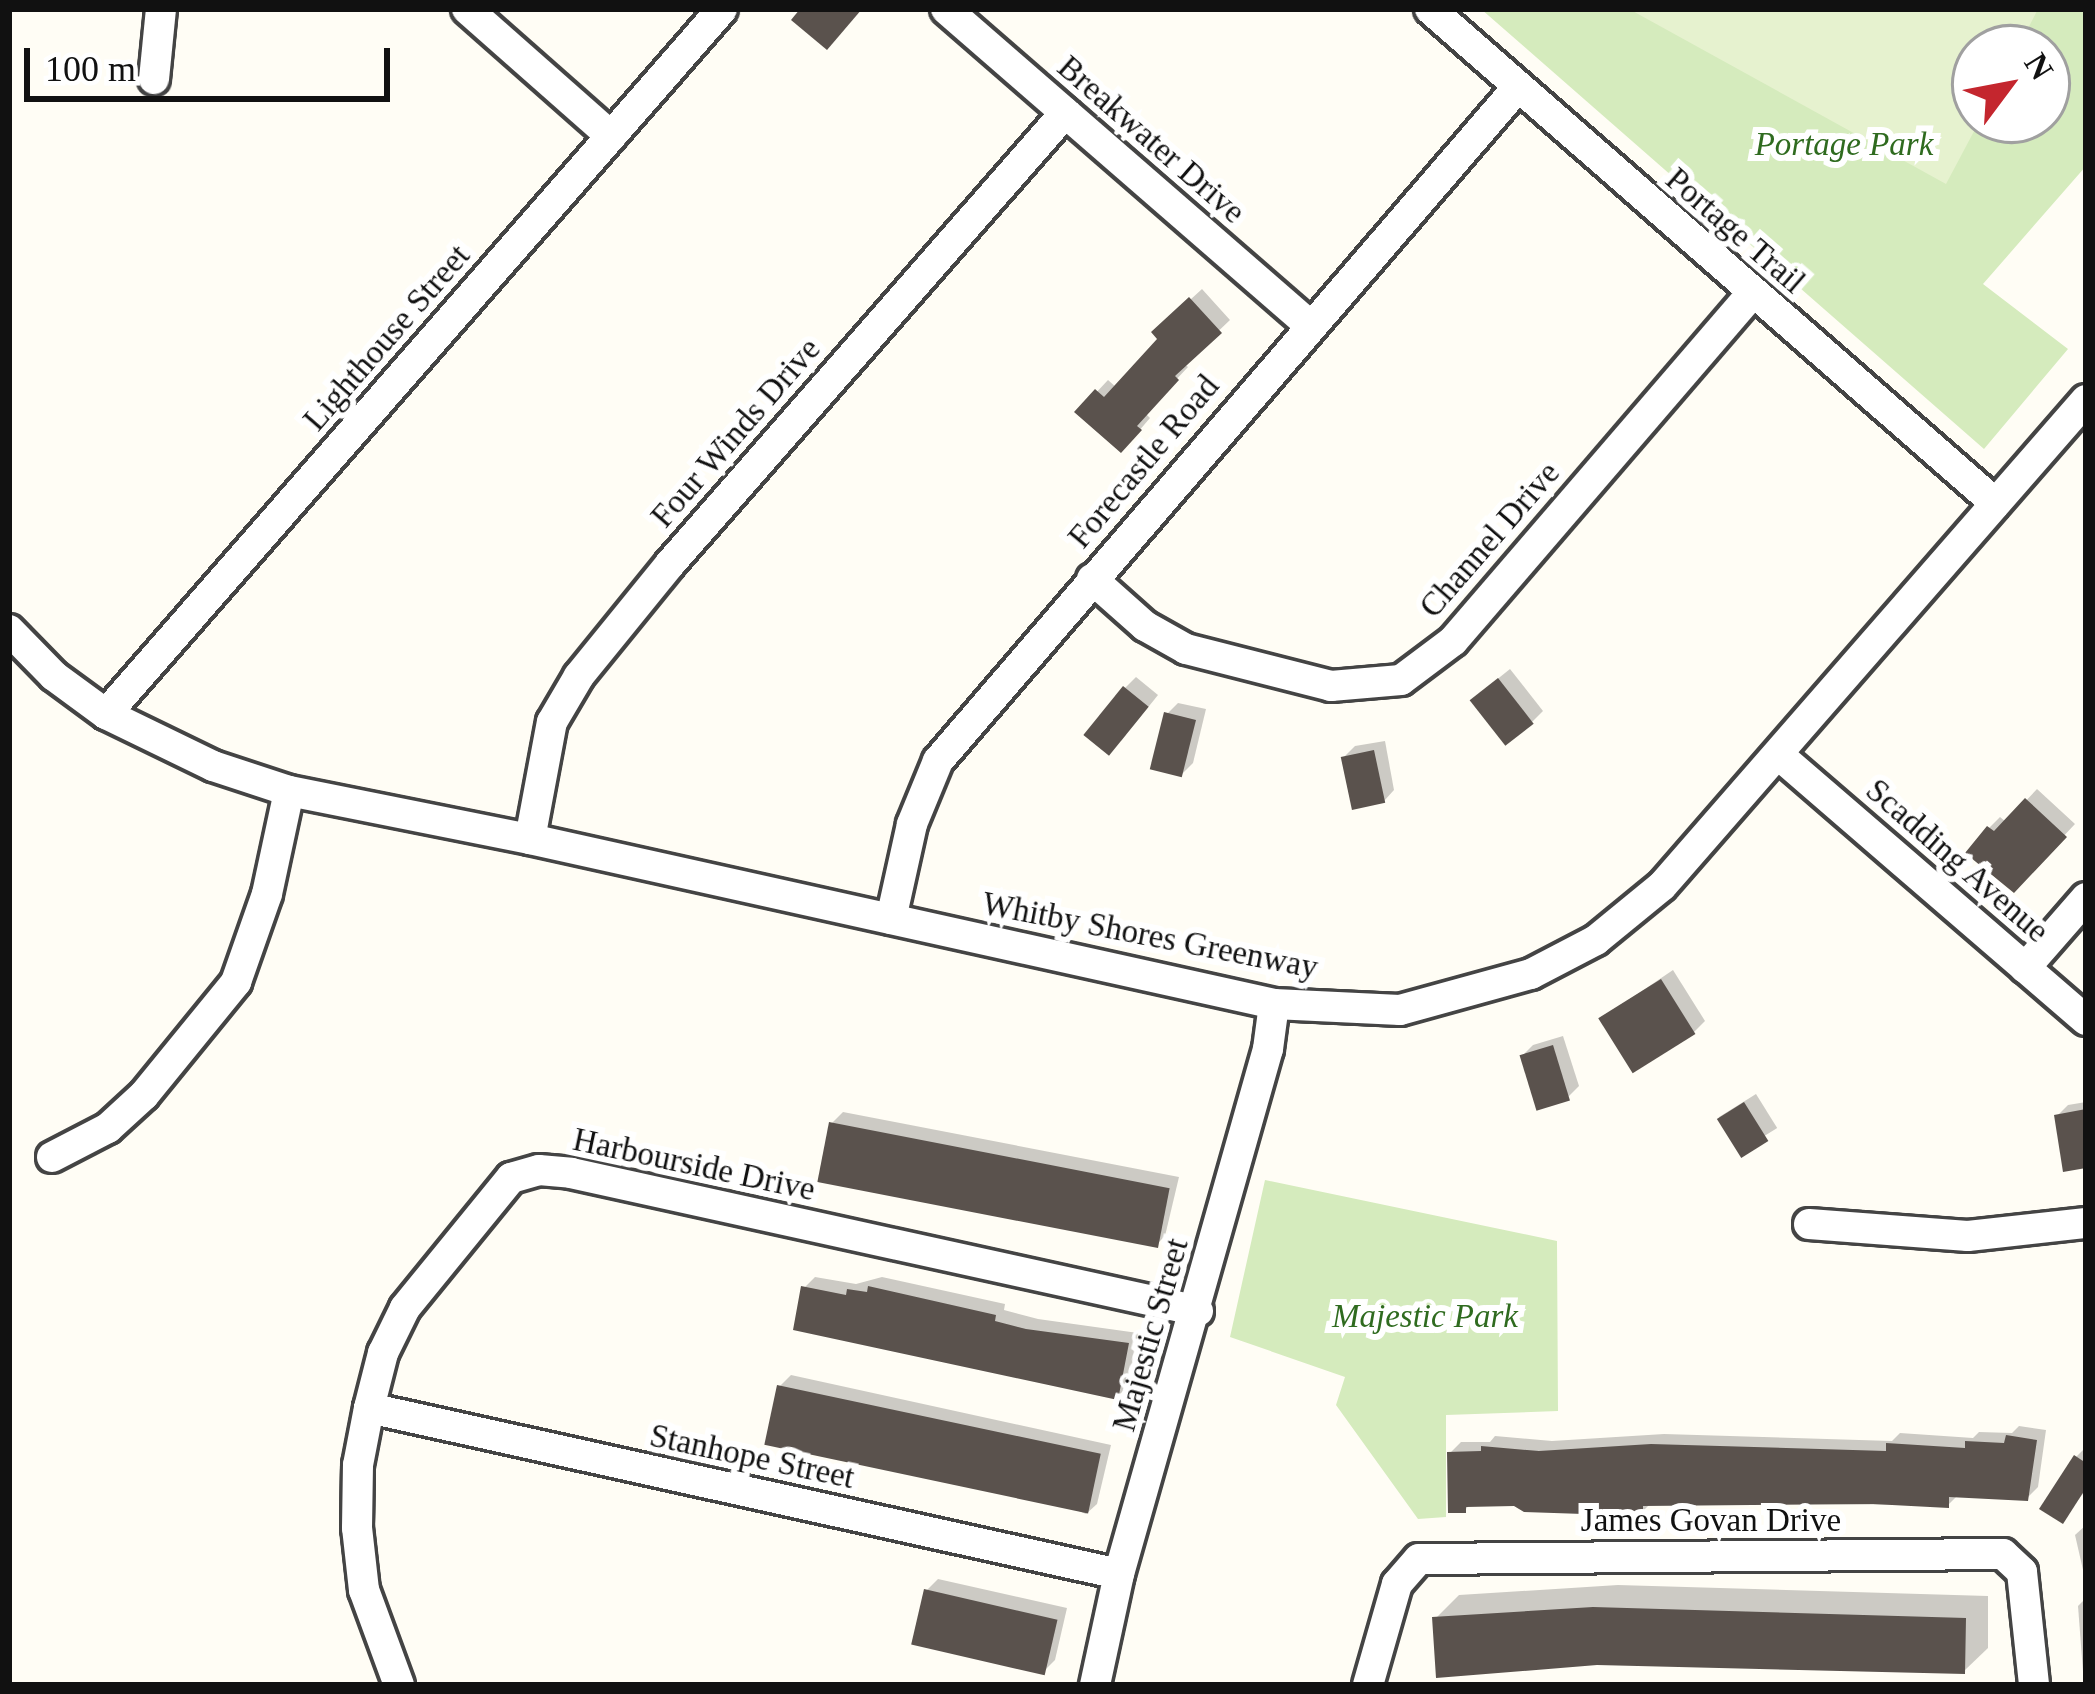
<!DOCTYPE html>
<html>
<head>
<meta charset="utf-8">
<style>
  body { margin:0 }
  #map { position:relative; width:2095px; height:1694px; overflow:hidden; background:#fffdf5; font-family:Georgia,serif }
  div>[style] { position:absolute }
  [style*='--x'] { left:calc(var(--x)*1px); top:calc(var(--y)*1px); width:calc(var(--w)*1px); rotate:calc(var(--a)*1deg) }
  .green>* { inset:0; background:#d5ebbd }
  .pitch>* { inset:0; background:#e6f2cf }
  .shadow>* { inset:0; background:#0003; transform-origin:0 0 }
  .building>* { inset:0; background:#5a524d; transform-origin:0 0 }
  .roads { filter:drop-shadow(3px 0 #444) drop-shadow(-3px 0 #444) drop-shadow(0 3px #444) drop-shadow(0 -3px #444) }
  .minor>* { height:30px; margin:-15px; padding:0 15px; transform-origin:15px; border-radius:15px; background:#fff }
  span { translate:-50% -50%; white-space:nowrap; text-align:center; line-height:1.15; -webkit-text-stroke:12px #fff; paint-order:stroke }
  .street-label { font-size:33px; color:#111 }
  .park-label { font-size:33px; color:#2f6b1f; font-style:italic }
  .frame { position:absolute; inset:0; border:12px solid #111; pointer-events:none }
  .north { position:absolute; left:1951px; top:24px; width:120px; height:120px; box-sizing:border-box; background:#fff; border:3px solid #a0a0a0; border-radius:50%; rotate:58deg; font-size:33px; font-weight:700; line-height:48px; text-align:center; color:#111 }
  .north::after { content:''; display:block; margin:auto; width:42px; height:54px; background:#c4262e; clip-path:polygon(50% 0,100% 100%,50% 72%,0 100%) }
  .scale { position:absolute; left:24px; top:48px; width:366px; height:54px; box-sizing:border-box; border:6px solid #111; border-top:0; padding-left:15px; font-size:36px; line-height:42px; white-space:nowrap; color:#111; -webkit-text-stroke:9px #fff; paint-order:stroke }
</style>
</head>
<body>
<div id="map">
  <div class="green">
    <div style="clip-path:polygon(evenodd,1481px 9px,2086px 9px,2086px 166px,1983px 284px,2068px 349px,1984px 449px,1481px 9px,1975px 48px,2047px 48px,2047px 120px,1975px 120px,1975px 48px)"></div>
    <div style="clip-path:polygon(1265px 1180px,1557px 1241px,1558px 1411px,1446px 1415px,1446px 1517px,1418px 1519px,1336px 1405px,1345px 1377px,1230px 1337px)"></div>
  </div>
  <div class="pitch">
    <div style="clip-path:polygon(1629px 9px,2038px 9px,2018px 48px,1975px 48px,1975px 120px,1980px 120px,1946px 184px)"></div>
  </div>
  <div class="shadow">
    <div style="clip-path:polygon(1202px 289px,1230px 320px,1184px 364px,1188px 367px,1145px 413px,1150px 418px,1132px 439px,1078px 412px,1108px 380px,1117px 388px,1161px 339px,1155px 332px)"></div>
    <div style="clip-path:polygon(1510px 669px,1543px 711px,1532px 722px,1485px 689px)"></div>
    <div style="clip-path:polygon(1136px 677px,1158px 695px,1121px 741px,1125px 688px)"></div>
    <div style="clip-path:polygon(1178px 703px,1206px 709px,1193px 763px,1182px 774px,1167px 714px)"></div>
    <div style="clip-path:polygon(1385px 741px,1394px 790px,1384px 801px,1344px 757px,1355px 746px)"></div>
    <div style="clip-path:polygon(2037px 789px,2075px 824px,2014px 889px,1989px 828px,2000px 817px,2006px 822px)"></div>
    <div style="clip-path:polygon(1673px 970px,1705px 1021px,1694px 1032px,1602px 1018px)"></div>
    <div style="clip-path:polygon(1563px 1036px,1579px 1086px,1568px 1097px,1522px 1056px,1533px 1045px)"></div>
    <div style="left:1756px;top:1094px;width:40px;height:44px;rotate:58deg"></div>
    <div style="clip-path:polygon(2086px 1102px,2086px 1165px,2057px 1116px,2068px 1105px)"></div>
    <div style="clip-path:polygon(843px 1112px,1179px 1177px,1165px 1236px,1154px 1247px,832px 1123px)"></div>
    <div style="clip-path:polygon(815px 1277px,856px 1284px,882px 1277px,1005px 1304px,1004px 1310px,1038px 1319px,1138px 1333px,1128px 1386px,1117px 1397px,804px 1288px)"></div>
    <div style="clip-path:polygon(791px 1375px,1111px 1445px,1097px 1504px,1086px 1514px,780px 1386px)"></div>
    <div style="clip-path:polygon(2019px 1426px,2046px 1430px,2038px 1487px,2027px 1498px,1959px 1494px,1948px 1505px,1651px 1503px,1641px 1513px,1471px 1503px,1465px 1510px,1450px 1453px,1461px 1442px,1490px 1442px,1495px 1436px,1552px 1441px,1664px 1434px,1892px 1441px,1900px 1433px,1973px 1438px,1979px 1432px,2012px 1433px)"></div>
    <div style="clip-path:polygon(2086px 1447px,2086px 1490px,2062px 1520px,2076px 1457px)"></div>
    <div style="clip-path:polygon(2086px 1525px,2086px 1583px,2075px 1535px)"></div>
    <div style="clip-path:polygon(938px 1579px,1067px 1608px,1055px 1660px,1044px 1671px,927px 1590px)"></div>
    <div style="clip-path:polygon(1618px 1585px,1988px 1596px,1988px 1648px,1964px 1671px,1435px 1619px,1459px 1595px)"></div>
    <div style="clip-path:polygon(2086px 1598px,2086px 1685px,2084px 1685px,2078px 1606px)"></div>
  </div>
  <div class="building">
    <div style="clip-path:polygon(800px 9px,862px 9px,827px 50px,791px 20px)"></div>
    <div style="clip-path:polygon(1189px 297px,1222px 333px,1175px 376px,1179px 380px,1137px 426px,1142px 430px,1121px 453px,1074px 412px,1095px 389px,1104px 397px,1157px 339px,1151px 332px)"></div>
    <div style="left:1498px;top:678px;width:58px;height:36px;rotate:52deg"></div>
    <div style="left:1123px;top:686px;width:33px;height:63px;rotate:39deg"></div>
    <div style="left:1164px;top:712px;width:33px;height:59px;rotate:14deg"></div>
    <div style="left:1374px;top:750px;width:54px;height:34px;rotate:78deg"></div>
    <div style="clip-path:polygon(2025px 798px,2067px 837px,2014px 893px,1965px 853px,1987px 826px,1994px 831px)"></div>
    <div style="left:1661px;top:979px;width:65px;height:74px;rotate:58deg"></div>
    <div style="left:1553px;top:1045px;width:58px;height:35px;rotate:73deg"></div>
    <div style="left:1744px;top:1102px;width:46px;height:32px;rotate:58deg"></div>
    <div style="clip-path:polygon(2086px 1109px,2086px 1168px,2063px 1172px,2054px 1115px)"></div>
    <div style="left:829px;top:1122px;width:347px;height:61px;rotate:11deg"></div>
    <div style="clip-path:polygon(801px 1286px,846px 1295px,847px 1289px,867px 1292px,868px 1286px,996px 1315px,995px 1321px,1026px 1329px,1129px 1343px,1118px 1400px,793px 1330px)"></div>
    <div style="left:777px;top:1385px;width:331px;height:61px;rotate:12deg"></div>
    <div style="clip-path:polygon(2006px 1435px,2037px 1440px,2028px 1501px,1949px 1497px,1949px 1508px,1873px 1504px,1643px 1506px,1643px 1516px,1524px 1512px,1514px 1506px,1466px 1507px,1466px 1513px,1448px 1513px,1447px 1452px,1481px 1451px,1481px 1446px,1539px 1451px,1651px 1444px,1886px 1451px,1886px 1443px,1965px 1448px,1965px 1441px,2004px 1443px)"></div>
    <div style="clip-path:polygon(2074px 1455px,2086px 1463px,2086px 1488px,2063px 1524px,2039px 1509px)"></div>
    <div style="left:924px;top:1589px;width:137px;height:57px;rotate:13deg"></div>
    <div style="clip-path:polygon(1593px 1607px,1966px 1618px,1965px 1674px,1597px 1665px,1436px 1678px,1432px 1617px)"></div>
  </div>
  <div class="roads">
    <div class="minor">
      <div style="--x:467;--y:9;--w:192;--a:41.4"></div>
      <div style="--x:946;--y:9;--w:481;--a:41"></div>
      <div style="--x:1430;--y:9;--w:751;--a:41.16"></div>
      <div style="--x:154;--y:79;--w:70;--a:-84.3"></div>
      <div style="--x:1092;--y:579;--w:71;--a:41.6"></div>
      <div style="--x:1145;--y:626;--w:47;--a:29.3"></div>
      <div style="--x:1186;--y:649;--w:150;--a:14.3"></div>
      <div style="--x:1331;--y:686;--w:70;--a:-4.9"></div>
      <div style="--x:1401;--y:680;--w:65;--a:-36.9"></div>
      <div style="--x:1453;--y:641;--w:459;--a:-49.3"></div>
      <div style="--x:9;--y:630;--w:64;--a:45.6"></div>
      <div style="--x:54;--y:676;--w:64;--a:36.2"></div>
      <div style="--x:106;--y:714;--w:119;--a:25.9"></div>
      <div style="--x:213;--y:766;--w:80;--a:18.2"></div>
      <div style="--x:289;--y:791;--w:246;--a:11.3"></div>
      <div style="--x:530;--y:839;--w:762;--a:12.5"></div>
      <div style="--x:1274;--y:1004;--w:126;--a:2.7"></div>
      <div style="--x:1400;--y:1010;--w:136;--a:-15.4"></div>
      <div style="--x:1531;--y:974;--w:73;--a:-27.6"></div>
      <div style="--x:1596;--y:940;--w:85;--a:-39.3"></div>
      <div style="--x:1662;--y:886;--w:645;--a:-48.9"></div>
      <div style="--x:106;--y:714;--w:936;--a:-48.85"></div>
      <div style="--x:1780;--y:756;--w:404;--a:40.8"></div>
      <div style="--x:530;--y:839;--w:119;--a:-79.4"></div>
      <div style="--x:552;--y:722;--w:53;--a:-59.6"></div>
      <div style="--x:579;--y:676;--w:144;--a:-50.9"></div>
      <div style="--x:670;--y:564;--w:600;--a:-48.79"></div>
      <div style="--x:891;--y:919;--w:97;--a:-77.5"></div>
      <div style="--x:912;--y:824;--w:68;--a:-67.6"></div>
      <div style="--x:938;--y:761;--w:888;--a:-49.29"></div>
      <div style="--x:2025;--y:968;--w:93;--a:-48.9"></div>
      <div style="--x:52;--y:1157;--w:63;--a:-27.4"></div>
      <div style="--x:108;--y:1128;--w:49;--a:-42.5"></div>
      <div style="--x:144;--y:1095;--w:146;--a:-50.8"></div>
      <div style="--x:236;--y:982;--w:93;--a:-70.6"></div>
      <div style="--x:267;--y:894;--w:105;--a:-77.9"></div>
      <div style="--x:1809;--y:1224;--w:159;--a:4.3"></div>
      <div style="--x:1968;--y:1236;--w:119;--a:-6.3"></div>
      <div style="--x:369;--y:1408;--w:768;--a:12.48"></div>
      <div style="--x:399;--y:1685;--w:101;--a:-110.2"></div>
      <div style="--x:364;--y:1590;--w:62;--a:-96.4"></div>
      <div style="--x:357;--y:1528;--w:63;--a:-89.1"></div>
      <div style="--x:358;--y:1465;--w:58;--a:-79.1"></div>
      <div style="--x:369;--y:1408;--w:57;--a:-75.7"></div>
      <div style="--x:383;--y:1353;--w:50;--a:-63.9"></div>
      <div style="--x:405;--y:1308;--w:168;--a:-50.8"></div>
      <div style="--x:511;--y:1178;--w:29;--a:-16"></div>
      <div style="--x:539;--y:1170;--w:32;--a:5"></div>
      <div style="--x:571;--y:1173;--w:642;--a:12.41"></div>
      <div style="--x:1095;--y:1685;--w:114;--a:-77.8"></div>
      <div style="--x:1119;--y:1574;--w:546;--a:-74.16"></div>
      <div style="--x:1268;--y:1049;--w:45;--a:-82.4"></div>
      <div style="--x:1368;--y:1685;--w:105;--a:-74"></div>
      <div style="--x:1397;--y:1584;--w:33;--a:-49"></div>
      <div style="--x:1419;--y:1559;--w:584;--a:-0.49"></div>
      <div style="--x:2003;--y:1554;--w:26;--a:43"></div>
      <div style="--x:2022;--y:1572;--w:114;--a:83.9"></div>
    </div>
  </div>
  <div class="street-label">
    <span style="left:1151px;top:140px;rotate:41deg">Breakwater Drive</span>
    <span style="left:1735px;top:231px;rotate:41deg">Portage Trail</span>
    <span style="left:387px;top:338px;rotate:-49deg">Lighthouse Street</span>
    <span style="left:736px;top:433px;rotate:-49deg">Four Winds Drive</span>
    <span style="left:1144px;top:462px;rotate:-50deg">Forecastle Road</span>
    <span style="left:1490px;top:540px;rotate:-49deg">Channel Drive</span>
    <span style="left:1957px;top:861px;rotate:41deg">Scadding Avenue</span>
    <span style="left:1150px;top:936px;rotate:11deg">Whitby Shores Greenway</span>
    <span style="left:694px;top:1165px;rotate:12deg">Harbourside Drive</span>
    <span style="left:1151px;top:1335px;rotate:-74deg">Majestic Street</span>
    <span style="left:752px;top:1457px;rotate:12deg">Stanhope Street</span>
    <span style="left:1711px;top:1521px">James Govan Drive</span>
  </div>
  <div class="park-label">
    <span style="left:1844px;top:145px">Portage Park</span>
    <span style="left:1425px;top:1317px">Majestic Park</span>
  </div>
  <div class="frame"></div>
  <div class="north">N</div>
  <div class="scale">100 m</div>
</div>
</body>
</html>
